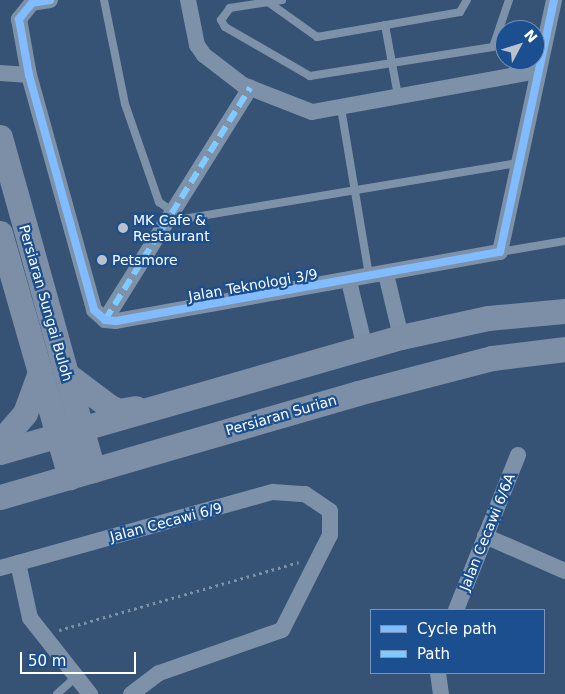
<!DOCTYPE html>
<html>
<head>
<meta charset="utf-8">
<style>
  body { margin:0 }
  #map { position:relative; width:565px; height:694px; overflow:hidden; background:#365274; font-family:"DejaVu Sans",sans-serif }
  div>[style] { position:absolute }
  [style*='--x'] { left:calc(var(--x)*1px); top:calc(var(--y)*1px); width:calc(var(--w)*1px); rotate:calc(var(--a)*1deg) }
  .path>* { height:2.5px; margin-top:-1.25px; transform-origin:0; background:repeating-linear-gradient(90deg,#7d92a8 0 2.5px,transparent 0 6.5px) }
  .lane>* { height:8px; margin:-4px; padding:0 4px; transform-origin:4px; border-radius:4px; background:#7d92a8 }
  .street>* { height:16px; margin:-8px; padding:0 8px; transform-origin:8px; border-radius:8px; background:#7d92a8 }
  .primary>* { height:25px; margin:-12.5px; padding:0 12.5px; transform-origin:12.5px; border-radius:12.5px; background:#7d8ea7 }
  .quiet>* { height:6px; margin-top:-3px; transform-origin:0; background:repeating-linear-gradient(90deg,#80caff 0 12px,transparent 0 18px) }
  .cycleway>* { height:8px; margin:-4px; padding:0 4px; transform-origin:4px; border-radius:4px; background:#80bcff }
  .dots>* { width:14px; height:14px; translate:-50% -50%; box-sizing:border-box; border:2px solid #1b4f8f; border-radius:50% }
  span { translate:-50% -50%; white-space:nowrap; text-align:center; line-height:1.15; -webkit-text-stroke:4.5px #1b4f8f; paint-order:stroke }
  .poi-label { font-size:14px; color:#fff }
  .left { translate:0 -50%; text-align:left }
  .street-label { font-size:14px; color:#fff }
  .legend { position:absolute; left:370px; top:609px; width:175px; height:65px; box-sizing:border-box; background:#1b4f8f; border:1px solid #7695bc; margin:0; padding:6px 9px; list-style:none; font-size:15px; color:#fff }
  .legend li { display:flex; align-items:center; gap:10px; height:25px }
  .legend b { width:25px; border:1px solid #7695bc }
  .north { position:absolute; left:495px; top:20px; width:50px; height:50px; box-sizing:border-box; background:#1b4f8f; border:1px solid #7695bc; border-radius:50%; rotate:50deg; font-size:14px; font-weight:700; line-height:20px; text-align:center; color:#fff }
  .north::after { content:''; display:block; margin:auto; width:18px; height:22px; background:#b9c2ce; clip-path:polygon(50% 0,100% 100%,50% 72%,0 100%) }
  .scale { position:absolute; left:20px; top:652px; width:116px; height:22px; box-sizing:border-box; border:2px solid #fff; border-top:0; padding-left:6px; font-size:15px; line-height:18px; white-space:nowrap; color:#fff; -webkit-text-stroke:4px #1b4f8f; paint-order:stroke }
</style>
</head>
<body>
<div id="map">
  <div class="path">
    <div style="--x:59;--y:630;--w:249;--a:-15.8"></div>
  </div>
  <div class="lane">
    <div style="--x:104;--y:0;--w:106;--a:78.6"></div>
    <div style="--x:125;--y:104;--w:104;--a:70.9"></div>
    <div style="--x:159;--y:202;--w:29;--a:35"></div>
    <div style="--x:183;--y:219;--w:341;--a:-9.5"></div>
    <div style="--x:282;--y:0;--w:53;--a:171.3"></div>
    <div style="--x:230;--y:8;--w:15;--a:127"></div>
    <div style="--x:221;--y:20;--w:8;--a:60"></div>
    <div style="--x:225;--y:27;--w:98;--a:30"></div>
    <div style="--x:310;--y:76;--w:185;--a:-9"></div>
    <div style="--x:493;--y:47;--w:50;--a:-71.2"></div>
    <div style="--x:268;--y:2;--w:60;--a:35.5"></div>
    <div style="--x:317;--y:37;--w:145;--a:-9.9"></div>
    <div style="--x:460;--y:12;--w:14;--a:-60"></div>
    <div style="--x:385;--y:25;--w:72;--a:79.6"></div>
    <div style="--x:341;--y:108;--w:170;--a:80.5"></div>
    <div style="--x:500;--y:252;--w:66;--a:-9.6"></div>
    <div style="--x:57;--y:694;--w:25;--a:-42"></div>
  </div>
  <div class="street">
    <div style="--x:50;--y:0;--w:18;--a:171"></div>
    <div style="--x:32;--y:3;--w:21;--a:129"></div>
    <div style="--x:19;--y:19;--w:57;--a:79.9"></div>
    <div style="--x:29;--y:75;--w:244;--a:74.5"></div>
    <div style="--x:94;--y:310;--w:15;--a:42"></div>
    <div style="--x:105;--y:320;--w:11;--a:5"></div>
    <div style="--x:116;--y:321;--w:390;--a:-10.2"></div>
    <div style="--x:500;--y:252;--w:258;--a:-77.9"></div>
    <div style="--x:188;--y:0;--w:46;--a:78.7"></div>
    <div style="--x:197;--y:45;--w:12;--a:55"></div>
    <div style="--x:204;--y:55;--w:49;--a:37.6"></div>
    <div style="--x:243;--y:85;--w:74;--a:21.4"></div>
    <div style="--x:312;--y:112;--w:230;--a:-10.3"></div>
    <div style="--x:0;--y:73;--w:29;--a:4"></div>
    <div style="--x:386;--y:274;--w:65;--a:76.6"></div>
    <div style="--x:349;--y:281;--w:69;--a:76.6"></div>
    <div style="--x:105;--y:320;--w:274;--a:-58"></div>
    <div style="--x:485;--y:536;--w:87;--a:23.6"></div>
    <div style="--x:18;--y:563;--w:56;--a:77.7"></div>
    <div style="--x:30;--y:618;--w:97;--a:51.7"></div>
    <div style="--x:0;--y:568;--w:283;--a:-15.6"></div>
    <div style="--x:273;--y:492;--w:32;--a:4"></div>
    <div style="--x:305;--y:494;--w:30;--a:34"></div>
    <div style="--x:330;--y:511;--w:24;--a:90"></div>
    <div style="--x:330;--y:535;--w:106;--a:116.8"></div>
    <div style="--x:282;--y:630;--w:130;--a:160.7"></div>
    <div style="--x:159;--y:673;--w:35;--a:143"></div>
    <div style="--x:456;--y:610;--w:167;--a:-68.2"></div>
    <div style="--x:438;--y:673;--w:21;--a:82"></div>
  </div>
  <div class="primary">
    <div style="--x:0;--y:137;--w:346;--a:74.4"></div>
    <div style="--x:0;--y:233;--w:254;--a:74"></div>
    <div style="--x:66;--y:374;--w:55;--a:36.9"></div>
    <div style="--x:110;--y:407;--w:9;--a:27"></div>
    <div style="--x:118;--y:411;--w:18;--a:-9"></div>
    <div style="--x:0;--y:442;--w:38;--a:-49"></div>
    <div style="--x:25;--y:413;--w:44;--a:-69.9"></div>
    <div style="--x:0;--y:452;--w:417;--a:-16"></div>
    <div style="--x:401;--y:337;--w:89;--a:-12.3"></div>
    <div style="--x:488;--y:318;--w:77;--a:-5.2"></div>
    <div style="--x:0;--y:497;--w:373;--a:-16.2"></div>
    <div style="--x:358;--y:393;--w:138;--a:-14.6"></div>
    <div style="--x:492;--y:358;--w:74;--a:-7"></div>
  </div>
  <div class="quiet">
    <div style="--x:105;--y:320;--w:274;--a:-58"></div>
  </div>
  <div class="cycleway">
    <div style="--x:50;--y:0;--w:18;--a:171"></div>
    <div style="--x:32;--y:3;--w:21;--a:129"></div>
    <div style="--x:19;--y:19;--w:57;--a:79.9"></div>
    <div style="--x:29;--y:75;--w:244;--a:74.5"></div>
    <div style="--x:94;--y:310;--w:15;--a:42"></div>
    <div style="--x:105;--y:320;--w:11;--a:5"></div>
    <div style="--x:116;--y:321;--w:390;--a:-10.2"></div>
    <div style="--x:500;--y:252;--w:258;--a:-77.9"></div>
  </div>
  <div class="dots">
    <div style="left:123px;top:228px;background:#b9c2ce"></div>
    <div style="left:102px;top:260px;background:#b9c2ce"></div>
  </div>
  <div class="poi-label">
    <span class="left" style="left:133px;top:228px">MK Cafe &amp;<br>Restaurant</span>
    <span class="left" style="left:112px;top:260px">Petsmore</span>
  </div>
  <div class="street-label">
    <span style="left:253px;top:285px;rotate:-10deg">Jalan Teknologi 3/9</span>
    <span style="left:46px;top:303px;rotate:74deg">Persiaran Sungai Buloh</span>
    <span style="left:281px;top:415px;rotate:-16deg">Persiaran Surian</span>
    <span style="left:166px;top:522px;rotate:-15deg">Jalan Cecawi 6/9</span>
    <span style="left:487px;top:532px;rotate:-68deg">Jalan Cecawi 6/6A</span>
  </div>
  <ul class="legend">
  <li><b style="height:6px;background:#80bcff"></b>Cycle path</li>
  <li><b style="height:6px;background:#80caff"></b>Path</li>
  </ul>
  <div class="north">N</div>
  <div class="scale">50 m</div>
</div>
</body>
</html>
